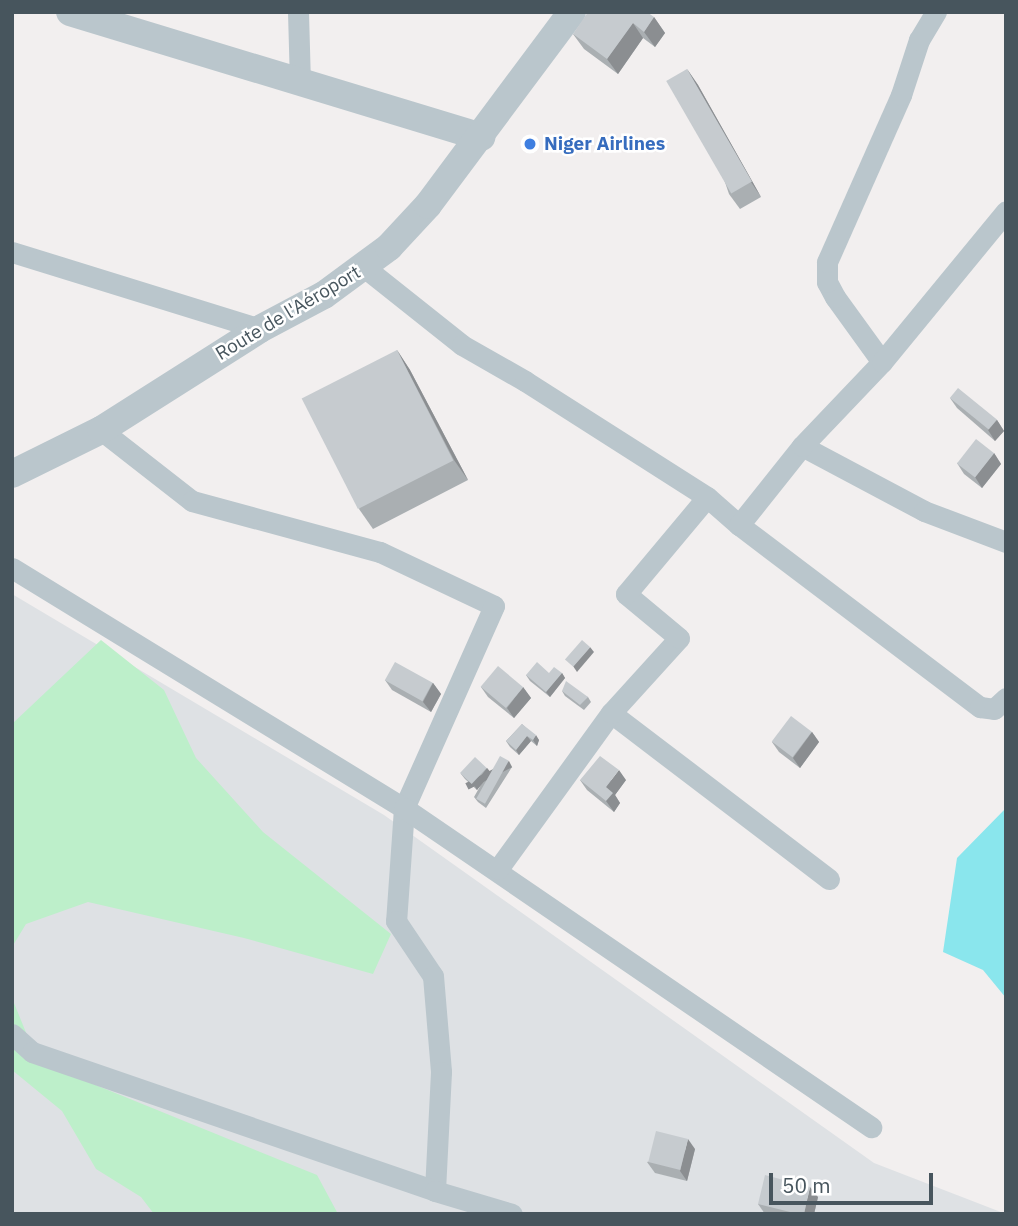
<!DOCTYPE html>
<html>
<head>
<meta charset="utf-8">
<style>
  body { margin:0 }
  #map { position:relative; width:1018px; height:1226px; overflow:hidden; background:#f2efef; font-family:"IBM Plex Sans",sans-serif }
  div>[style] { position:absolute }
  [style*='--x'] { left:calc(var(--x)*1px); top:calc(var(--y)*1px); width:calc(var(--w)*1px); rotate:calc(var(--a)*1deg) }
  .airport>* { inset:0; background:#dee1e4 }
  .green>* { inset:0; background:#bdefca }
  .water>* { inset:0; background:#8ae6ed }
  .minor>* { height:21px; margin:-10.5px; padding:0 10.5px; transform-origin:10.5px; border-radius:10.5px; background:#bac6cc }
  .tertiary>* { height:28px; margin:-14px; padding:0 14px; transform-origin:14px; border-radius:14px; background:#bac6cc }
  .wall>* { inset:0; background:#aaafb2 }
  .shaded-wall>* { inset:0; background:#8b8e91; transform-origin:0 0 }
  .building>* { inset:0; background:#c6cbcf; transform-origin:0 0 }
  .dots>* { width:19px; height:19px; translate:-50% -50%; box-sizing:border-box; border:4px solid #fff; border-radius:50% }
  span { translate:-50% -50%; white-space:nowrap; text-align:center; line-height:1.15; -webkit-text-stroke:5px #fff; paint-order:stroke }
  .shop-label { font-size:19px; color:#366cbe; font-weight:700 }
  .left { translate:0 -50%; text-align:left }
  .street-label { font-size:19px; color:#47555d }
  .frame { position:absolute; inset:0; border:14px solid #47555d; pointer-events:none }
  .scale { position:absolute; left:769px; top:1173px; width:164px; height:32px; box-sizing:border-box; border:4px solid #47555d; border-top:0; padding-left:9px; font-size:21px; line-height:24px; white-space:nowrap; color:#47555d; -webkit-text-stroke:5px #fff; paint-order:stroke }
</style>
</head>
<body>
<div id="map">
  <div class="airport">
    <div style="clip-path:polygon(12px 594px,384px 815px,874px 1163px,1006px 1214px,12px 1214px)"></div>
  </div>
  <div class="green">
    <div style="clip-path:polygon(101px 640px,164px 690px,196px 758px,263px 832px,391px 934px,373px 974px,244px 938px,88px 902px,26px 924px,12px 947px,12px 724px)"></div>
    <div style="clip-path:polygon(12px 998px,29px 1040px,76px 1077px,317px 1175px,338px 1214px,154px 1214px,141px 1197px,96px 1169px,62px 1111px,12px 1070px)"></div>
  </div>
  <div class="water">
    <div style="clip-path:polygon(1006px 808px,1006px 998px,983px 970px,943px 952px,957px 858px)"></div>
  </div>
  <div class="minor">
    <div style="--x:298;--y:12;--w:70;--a:88.4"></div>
    <div style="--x:12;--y:252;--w:260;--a:17.2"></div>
    <div style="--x:364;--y:267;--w:125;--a:38.5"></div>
    <div style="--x:462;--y:345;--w:73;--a:29.7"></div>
    <div style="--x:525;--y:381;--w:216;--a:32.5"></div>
    <div style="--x:707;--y:497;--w:43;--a:41.2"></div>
    <div style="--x:739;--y:525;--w:302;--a:37.1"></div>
    <div style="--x:980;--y:707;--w:14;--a:8"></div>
    <div style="--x:994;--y:709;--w:16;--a:-43"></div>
    <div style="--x:882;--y:362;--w:80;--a:-125.9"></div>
    <div style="--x:835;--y:297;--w:17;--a:-118"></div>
    <div style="--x:827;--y:282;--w:20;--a:-90"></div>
    <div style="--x:827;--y:262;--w:183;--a:-66.1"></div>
    <div style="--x:901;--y:95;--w:58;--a:-71.9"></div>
    <div style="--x:919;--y:40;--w:33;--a:-59"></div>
    <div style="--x:101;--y:430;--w:115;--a:38"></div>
    <div style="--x:192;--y:501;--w:195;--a:15.2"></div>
    <div style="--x:380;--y:552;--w:126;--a:25.3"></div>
    <div style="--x:494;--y:606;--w:221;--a:114"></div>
    <div style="--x:404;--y:808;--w:113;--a:94"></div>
    <div style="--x:396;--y:921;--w:66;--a:56.1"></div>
    <div style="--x:433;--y:976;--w:96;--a:85.2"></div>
    <div style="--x:441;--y:1072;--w:119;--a:92.9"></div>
    <div style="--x:802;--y:446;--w:138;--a:28"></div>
    <div style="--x:924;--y:511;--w:88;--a:20.7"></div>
    <div style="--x:739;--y:525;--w:101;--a:-51.4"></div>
    <div style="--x:802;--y:446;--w:116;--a:-46.4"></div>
    <div style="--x:882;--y:362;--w:195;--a:-50.6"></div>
    <div style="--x:12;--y:568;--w:460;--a:31.5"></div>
    <div style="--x:404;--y:808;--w:566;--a:34.34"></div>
    <div style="--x:611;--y:713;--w:274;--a:37.3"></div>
    <div style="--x:498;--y:869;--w:193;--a:-54.1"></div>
    <div style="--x:611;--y:713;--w:101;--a:-47.8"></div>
    <div style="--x:679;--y:638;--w:69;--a:-140.3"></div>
    <div style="--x:626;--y:594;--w:126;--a:-50.1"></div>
    <div style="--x:12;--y:1034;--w:27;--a:42"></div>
    <div style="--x:32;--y:1052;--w:426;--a:19"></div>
    <div style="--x:435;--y:1191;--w:80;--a:16.6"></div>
  </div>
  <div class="tertiary">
    <div style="--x:70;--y:12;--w:430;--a:16.9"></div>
    <div style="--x:12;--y:474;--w:99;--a:-26.3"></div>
    <div style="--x:101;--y:430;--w:188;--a:-32.4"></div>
    <div style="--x:260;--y:329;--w:72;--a:-28"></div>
    <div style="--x:324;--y:295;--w:81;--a:-36.4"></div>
    <div style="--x:389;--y:247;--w:57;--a:-47.1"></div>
    <div style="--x:428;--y:205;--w:241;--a:-53.3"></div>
  </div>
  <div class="wall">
    <div style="clip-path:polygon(654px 17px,665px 33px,655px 47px,643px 38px,618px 74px,584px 49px,573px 34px)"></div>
    <div style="clip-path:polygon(687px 69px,698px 85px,761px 197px,740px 209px,729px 194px)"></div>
    <div style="clip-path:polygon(397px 350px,410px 370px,468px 480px,373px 529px,359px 509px)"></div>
    <div style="clip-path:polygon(950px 398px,997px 420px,1004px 431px,995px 441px,957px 408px)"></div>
    <div style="clip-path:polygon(994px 453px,1001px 464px,982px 488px,964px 474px,957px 463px)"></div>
    <div style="clip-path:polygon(549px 673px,562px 673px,565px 678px,550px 697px,530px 681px,526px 675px)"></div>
    <div style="clip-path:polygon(385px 680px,433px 683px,441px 694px,431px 712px,392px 690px)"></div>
    <div style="clip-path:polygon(481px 687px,523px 687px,531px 698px,514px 718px,488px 697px)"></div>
    <div style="clip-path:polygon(562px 691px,588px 697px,591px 702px,584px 710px,565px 696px)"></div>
    <div style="clip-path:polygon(522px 724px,539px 740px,537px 746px,531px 741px,519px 755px,510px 747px,506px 741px)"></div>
    <div style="clip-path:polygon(812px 732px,819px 742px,800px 768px,779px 752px,772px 742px)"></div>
    <div style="clip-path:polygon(512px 767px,486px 808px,478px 802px,474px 797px,482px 783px,477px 790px,465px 779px,461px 774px,487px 768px,490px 772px)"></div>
    <div style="clip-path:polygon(580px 780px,626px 780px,615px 795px,620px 803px,614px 812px,587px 790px)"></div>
    <div style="clip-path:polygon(695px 1149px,687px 1181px,655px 1173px,647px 1162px)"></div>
    <div style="clip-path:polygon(818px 1197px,814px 1214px,765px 1214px,758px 1204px)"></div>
  </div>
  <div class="shaded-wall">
    <div style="clip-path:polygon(654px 17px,665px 33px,655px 47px,644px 32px)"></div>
    <div style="clip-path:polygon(633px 23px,643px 38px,618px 74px,607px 59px)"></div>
    <div style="clip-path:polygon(687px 69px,698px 85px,761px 197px,751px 182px)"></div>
    <div style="clip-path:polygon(397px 350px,410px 370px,468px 480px,454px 460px)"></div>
    <div style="clip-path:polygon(997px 420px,1004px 431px,995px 441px,988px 430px)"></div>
    <div style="clip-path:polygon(994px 453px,1001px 464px,982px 488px,975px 477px)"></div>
    <div style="clip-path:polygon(590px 647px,594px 652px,577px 672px,573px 666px)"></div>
    <div style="clip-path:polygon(562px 673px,565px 678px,550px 697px,546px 692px)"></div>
    <div style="clip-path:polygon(433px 683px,441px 694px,431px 712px,423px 702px)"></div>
    <div style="clip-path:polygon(523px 687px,531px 698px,514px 718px,507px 708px)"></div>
    <div style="clip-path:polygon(812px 732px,819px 742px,800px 768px,793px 758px)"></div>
    <div style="clip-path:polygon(536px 735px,539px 740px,537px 746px,533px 740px)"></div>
    <div style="clip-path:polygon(527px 736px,531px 741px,519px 755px,516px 750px)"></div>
    <div style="left:509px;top:761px;width:7px;height:49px;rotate:63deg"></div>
    <div style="clip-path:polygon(487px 768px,491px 773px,477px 790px,474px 785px)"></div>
    <div style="clip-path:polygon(619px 770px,626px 780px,615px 795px,620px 803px,614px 812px,606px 801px,606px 787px)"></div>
    <div style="clip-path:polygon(688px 1139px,695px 1149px,687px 1181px,680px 1171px)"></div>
    <div style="clip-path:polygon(810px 1187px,818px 1197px,814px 1214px,804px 1214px)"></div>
  </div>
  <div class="building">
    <div style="clip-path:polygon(588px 12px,647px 12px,654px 17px,644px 32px,633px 23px,607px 59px,573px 34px)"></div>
    <div style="left:687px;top:69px;width:130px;height:24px;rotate:60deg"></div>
    <div style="left:397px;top:350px;width:124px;height:107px;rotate:63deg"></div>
    <div style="left:958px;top:388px;width:50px;height:13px;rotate:39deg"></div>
    <div style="left:976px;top:439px;width:23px;height:31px;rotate:38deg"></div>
    <div style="left:582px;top:640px;width:11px;height:26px;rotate:41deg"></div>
    <div style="left:395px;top:662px;width:43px;height:21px;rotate:29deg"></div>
    <div style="clip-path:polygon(537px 662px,549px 673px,554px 667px,562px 673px,546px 692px,526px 675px)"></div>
    <div style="left:498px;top:666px;width:33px;height:27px;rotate:40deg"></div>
    <div style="clip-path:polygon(566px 681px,588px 697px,580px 705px,562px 691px)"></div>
    <div style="left:791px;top:716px;width:26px;height:32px;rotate:37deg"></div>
    <div style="clip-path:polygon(522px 724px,536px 735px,533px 740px,527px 736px,516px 750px,506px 741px)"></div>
    <div style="left:500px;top:756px;width:10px;height:49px;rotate:29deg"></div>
    <div style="clip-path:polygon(600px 756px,619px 770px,606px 787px,613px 793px,606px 801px,580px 780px)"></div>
    <div style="left:475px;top:757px;width:16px;height:22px;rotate:43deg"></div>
    <div style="left:656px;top:1131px;width:33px;height:32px;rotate:14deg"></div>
    <div style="clip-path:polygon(765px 1175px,810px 1187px,804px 1214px,798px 1214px,758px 1204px)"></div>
  </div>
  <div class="dots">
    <div style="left:530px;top:144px;background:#3f7fe0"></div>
  </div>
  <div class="shop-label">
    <span class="left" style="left:544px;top:144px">Niger Airlines</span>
  </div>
  <div class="street-label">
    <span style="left:288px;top:313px;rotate:-31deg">Route de l'Aéroport</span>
  </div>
  <div class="frame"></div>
  <div class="scale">50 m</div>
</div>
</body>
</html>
